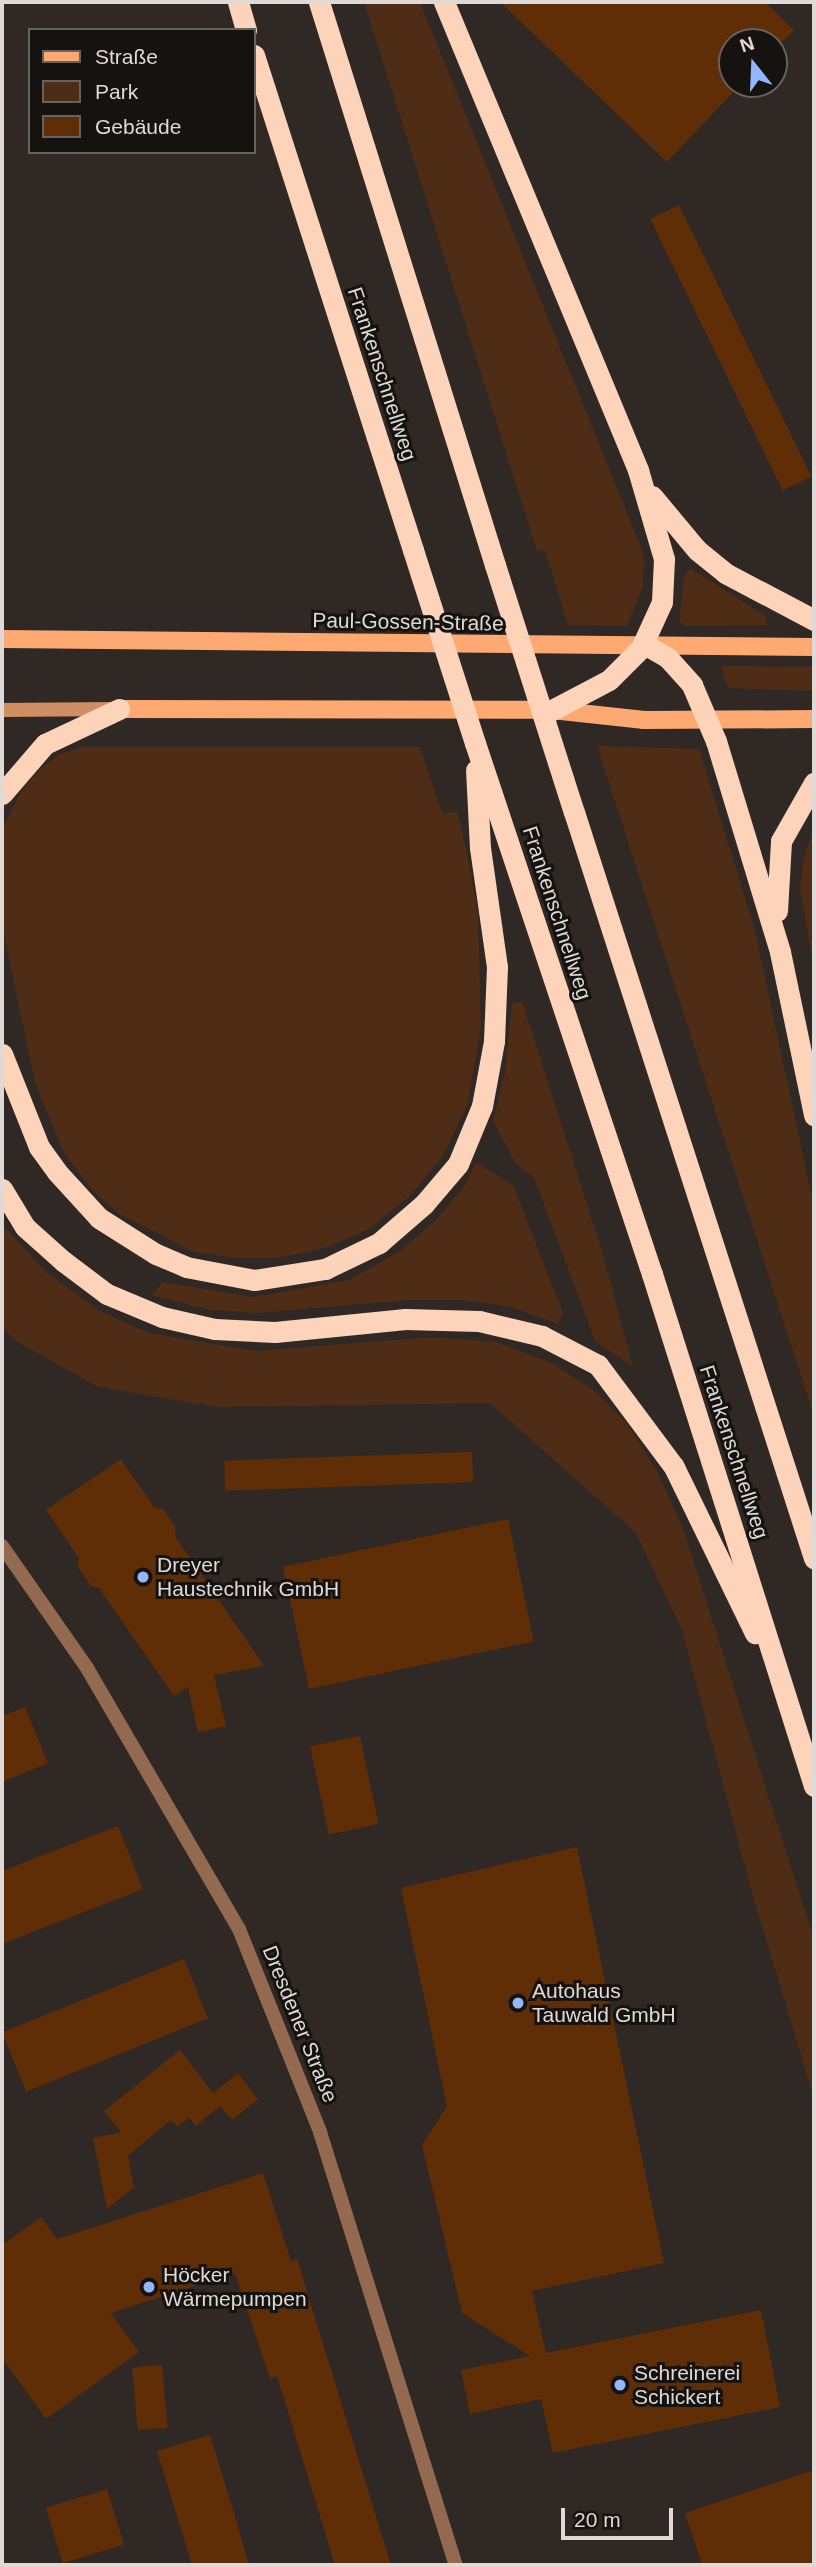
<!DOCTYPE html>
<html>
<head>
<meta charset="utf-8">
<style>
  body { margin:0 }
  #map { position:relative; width:816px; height:2567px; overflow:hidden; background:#2f2824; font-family:Helvetica,sans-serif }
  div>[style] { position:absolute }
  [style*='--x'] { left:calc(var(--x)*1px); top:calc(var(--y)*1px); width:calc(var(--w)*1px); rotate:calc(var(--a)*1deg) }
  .green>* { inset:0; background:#4e2c15 }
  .building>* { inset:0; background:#5f2e07; transform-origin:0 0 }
  .minor>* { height:14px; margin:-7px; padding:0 7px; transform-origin:7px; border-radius:7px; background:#936a50 }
  .secondary>* { height:14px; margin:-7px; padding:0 7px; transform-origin:7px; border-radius:7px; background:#cf8e63 }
  .primary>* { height:18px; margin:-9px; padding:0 9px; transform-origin:9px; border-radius:9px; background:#fea971 }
  .motorway>* { height:21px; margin:-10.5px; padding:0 10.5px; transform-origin:10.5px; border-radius:10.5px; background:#fdd4ba }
  .motorway-bridge>* { height:21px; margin:-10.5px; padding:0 10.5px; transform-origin:10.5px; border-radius:10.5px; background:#fdd4ba }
  .dots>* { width:19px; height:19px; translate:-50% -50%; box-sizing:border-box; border:4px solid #151210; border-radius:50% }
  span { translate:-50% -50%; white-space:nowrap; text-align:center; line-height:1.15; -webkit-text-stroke:6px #151210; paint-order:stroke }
  .street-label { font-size:21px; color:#dfdad7 }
  .poi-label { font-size:21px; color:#dfdad7 }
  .left { translate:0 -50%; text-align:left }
  .frame { position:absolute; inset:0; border:4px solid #dfdad7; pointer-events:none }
  .legend { position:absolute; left:28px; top:28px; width:228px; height:126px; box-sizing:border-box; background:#151210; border:2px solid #666260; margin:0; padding:9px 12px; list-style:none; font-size:21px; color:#dfdad7 }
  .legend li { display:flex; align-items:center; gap:14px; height:35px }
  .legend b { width:35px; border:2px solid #666260 }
  .north { position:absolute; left:718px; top:28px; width:70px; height:70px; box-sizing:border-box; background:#151210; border:2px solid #666260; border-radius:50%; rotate:342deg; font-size:19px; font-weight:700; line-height:28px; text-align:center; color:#dfdad7 }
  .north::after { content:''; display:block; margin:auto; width:24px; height:32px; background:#93b7fd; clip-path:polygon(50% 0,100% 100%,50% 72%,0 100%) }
  .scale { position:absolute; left:561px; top:2508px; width:112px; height:32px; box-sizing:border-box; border:4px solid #dfdad7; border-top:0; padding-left:9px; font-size:21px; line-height:24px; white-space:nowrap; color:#dfdad7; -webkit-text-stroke:5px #151210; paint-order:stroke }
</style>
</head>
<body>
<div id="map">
  <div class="green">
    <div style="clip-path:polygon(364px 2px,420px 2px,638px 540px,644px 557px,643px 586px,627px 626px,568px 625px,545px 550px,537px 551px)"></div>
    <div style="clip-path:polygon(691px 569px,766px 616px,767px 625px,683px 626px,679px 620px,685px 573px)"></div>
    <div style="clip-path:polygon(721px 666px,814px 667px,814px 691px,728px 688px)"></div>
    <div style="clip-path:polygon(597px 746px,699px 749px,755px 930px,814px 1207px,814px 1416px)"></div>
    <div style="clip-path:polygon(82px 747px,420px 747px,442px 813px,457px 812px,465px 844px,478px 913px,481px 1028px,467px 1106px,444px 1154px,410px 1196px,367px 1230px,325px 1248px,278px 1258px,234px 1258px,192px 1251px,119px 1214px,93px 1191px,64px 1153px,35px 1083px,2px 925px,2px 829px,21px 792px,41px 768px,59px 755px)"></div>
    <div style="clip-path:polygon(814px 826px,814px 968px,800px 888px,803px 861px)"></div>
    <div style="clip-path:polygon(522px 1001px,602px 1251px,633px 1367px,595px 1341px,534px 1178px,516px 1164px,493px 1121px,505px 1072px,512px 1004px)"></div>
    <div style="clip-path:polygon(476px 1162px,513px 1185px,563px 1313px,558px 1324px,508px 1306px,461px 1300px,408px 1300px,258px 1313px,210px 1310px,151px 1295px,163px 1282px,253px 1297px,349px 1280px,402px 1250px,437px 1219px,465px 1185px)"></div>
    <div style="clip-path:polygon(2px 1224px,46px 1272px,102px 1312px,149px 1333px,256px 1351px,432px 1337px,496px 1342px,552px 1363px,596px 1392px,628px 1425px,658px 1473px,683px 1528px,814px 1939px,814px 2098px,752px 1893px,682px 1630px,636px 1533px,490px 1403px,217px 1407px,98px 1387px,16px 1341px,2px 1327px)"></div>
  </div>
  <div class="building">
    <div style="clip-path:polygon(500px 2px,765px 2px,794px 30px,774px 50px,774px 42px,732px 42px,732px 84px,741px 84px,667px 162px)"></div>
    <div style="left:679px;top:205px;width:302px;height:32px;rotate:64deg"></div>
    <div style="left:472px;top:1452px;width:30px;height:248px;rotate:88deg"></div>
    <div style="clip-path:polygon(121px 1459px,154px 1507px,163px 1509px,176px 1528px,175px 1536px,264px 1666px,214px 1675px,226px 1726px,198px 1732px,188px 1687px,174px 1696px,99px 1588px,91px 1586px,78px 1567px,79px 1558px,46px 1510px)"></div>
    <div style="left:508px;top:1519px;width:125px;height:230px;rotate:78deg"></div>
    <div style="clip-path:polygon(25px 1707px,48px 1763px,2px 1782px,2px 1716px)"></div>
    <div style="left:360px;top:1736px;width:90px;height:51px;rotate:78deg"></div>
    <div style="clip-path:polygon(118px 1826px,143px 1889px,2px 1944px,2px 1871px)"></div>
    <div style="clip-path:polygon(577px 1847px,664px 2263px,532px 2291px,546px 2353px,761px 2310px,780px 2407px,553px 2453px,541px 2399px,470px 2414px,461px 2370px,530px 2356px,462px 2313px,422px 2145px,447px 2106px,401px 1888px)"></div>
    <div style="left:184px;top:1959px;width:64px;height:196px;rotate:68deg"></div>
    <div style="clip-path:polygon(180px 2050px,213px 2093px,238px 2073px,258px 2099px,232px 2120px,220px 2106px,196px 2126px,189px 2118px,177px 2127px,171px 2120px,128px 2156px,134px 2187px,107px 2209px,93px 2138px,121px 2132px,104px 2111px)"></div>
    <div style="clip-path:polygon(263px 2173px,291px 2261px,297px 2259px,391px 2565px,335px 2565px,277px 2376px,270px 2379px,235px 2273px,111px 2313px,139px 2352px,46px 2419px,2px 2358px,2px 2245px,41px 2217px,57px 2239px)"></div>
    <div style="left:162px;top:2365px;width:63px;height:30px;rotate:85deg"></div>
    <div style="clip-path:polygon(210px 2435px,233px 2510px,249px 2565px,192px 2565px,157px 2451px)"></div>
    <div style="clip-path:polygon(814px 2470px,814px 2565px,702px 2565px,685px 2513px)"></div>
    <div style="left:107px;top:2489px;width:58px;height:64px;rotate:73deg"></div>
  </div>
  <div class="minor">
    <div style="--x:2;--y:1546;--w:149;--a:55.1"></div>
    <div style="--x:87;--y:1668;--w:302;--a:59.8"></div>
    <div style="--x:239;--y:1929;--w:219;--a:68.2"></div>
    <div style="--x:320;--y:2132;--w:454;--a:72.6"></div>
  </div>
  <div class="secondary">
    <div style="--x:2;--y:710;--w:110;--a:-0.5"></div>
  </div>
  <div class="primary">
    <div style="--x:2;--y:639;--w:812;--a:0.56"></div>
    <div style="--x:119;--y:709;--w:433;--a:0.1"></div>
    <div style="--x:552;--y:710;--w:93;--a:6.2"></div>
    <div style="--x:644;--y:720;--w:170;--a:-0.3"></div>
  </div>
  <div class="motorway">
    <div style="--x:238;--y:2;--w:29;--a:74"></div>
    <div style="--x:319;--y:2;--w:590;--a:72.64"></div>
    <div style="--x:444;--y:2;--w:507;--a:67.48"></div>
    <div style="--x:638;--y:470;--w:93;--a:73.7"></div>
    <div style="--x:664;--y:559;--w:43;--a:92.7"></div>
    <div style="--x:662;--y:602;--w:51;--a:114.5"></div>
    <div style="--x:641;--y:648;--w:45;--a:135"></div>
    <div style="--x:609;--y:680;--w:64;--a:152.2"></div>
    <div style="--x:254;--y:55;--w:520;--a:72.19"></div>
    <div style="--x:652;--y:496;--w:70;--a:50.2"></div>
    <div style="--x:697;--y:550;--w:36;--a:39"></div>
    <div style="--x:725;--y:573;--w:101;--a:27.8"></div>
    <div style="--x:651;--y:648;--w:20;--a:30"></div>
    <div style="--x:668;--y:658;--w:36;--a:48"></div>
    <div style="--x:692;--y:685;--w:61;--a:66.8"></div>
    <div style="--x:716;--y:741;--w:220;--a:73.1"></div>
    <div style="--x:780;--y:952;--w:167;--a:78.2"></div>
    <div style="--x:475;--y:743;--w:560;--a:71.57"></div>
    <div style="--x:652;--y:1274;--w:537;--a:72.44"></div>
    <div style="--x:2;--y:794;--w:66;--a:-49.3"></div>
    <div style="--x:45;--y:744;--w:82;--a:-25.3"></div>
    <div style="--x:574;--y:812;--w:784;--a:72.17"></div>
    <div style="--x:777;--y:911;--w:70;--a:-86.7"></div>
    <div style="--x:781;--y:841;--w:67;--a:-60.4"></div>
    <div style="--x:2;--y:1054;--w:100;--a:68.3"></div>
    <div style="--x:39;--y:1147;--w:31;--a:54"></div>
    <div style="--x:57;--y:1172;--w:62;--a:47.6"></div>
    <div style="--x:99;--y:1218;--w:67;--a:32.3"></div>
    <div style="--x:156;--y:1254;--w:33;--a:23"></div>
    <div style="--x:186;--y:1267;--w:69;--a:10.8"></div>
    <div style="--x:254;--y:1280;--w:72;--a:-8.8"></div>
    <div style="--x:325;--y:1269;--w:60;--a:-25.7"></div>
    <div style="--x:379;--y:1243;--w:60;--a:-40.9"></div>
    <div style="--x:424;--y:1204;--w:52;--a:-49.6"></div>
    <div style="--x:458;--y:1164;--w:63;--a:-67.5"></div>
    <div style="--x:482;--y:1106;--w:66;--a:-79.5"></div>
    <div style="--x:494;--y:1041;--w:74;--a:-87.7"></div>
    <div style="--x:497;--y:967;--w:120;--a:-98.1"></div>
    <div style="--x:480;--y:848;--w:78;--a:-92.9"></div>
    <div style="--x:2;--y:1189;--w:44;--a:58.8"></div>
    <div style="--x:25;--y:1227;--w:51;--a:41.8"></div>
    <div style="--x:63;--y:1261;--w:55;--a:36.9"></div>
    <div style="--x:107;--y:1294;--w:60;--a:22.7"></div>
    <div style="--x:162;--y:1317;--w:54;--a:12.8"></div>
    <div style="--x:215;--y:1329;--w:60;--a:2.9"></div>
    <div style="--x:275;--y:1332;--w:131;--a:-5.7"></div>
    <div style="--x:405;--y:1319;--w:74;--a:1.5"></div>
    <div style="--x:479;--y:1321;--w:65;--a:13.4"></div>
    <div style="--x:542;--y:1336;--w:63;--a:27.4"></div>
    <div style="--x:598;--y:1365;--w:127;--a:53.3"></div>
    <div style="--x:674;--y:1467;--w:185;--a:64"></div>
  </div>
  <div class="motorway-bridge">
    <div style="--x:413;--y:550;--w:203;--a:72.2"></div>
    <div style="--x:495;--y:565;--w:259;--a:72.3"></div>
  </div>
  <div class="dots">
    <div style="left:143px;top:1577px;background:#93b7fd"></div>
    <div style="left:518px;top:2003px;background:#93b7fd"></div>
    <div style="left:149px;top:2287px;background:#93b7fd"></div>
    <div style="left:620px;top:2385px;background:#93b7fd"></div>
  </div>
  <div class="street-label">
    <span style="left:382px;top:374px;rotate:72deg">Frankenschnellweg</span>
    <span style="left:408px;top:622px;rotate:1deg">Paul-Gossen-Straße</span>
    <span style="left:557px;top:913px;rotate:72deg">Frankenschnellweg</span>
    <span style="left:734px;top:1452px;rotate:72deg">Frankenschnellweg</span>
    <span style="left:300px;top:2024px;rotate:68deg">Dresdener Straße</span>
  </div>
  <div class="poi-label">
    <span class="left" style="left:157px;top:1577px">Dreyer<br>Haustechnik GmbH</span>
    <span class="left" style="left:532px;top:2003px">Autohaus<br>Tauwald GmbH</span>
    <span class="left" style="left:163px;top:2287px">Höcker<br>Wärmepumpen</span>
    <span class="left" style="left:634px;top:2385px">Schreinerei<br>Schickert</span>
  </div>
  <div class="frame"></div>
  <ul class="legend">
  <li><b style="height:9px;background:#fea971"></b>Straße</li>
  <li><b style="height:19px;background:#4e2c15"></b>Park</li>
  <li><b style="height:19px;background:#5f2e07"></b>Gebäude</li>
  </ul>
  <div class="north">N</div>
  <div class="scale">20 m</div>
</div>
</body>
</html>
